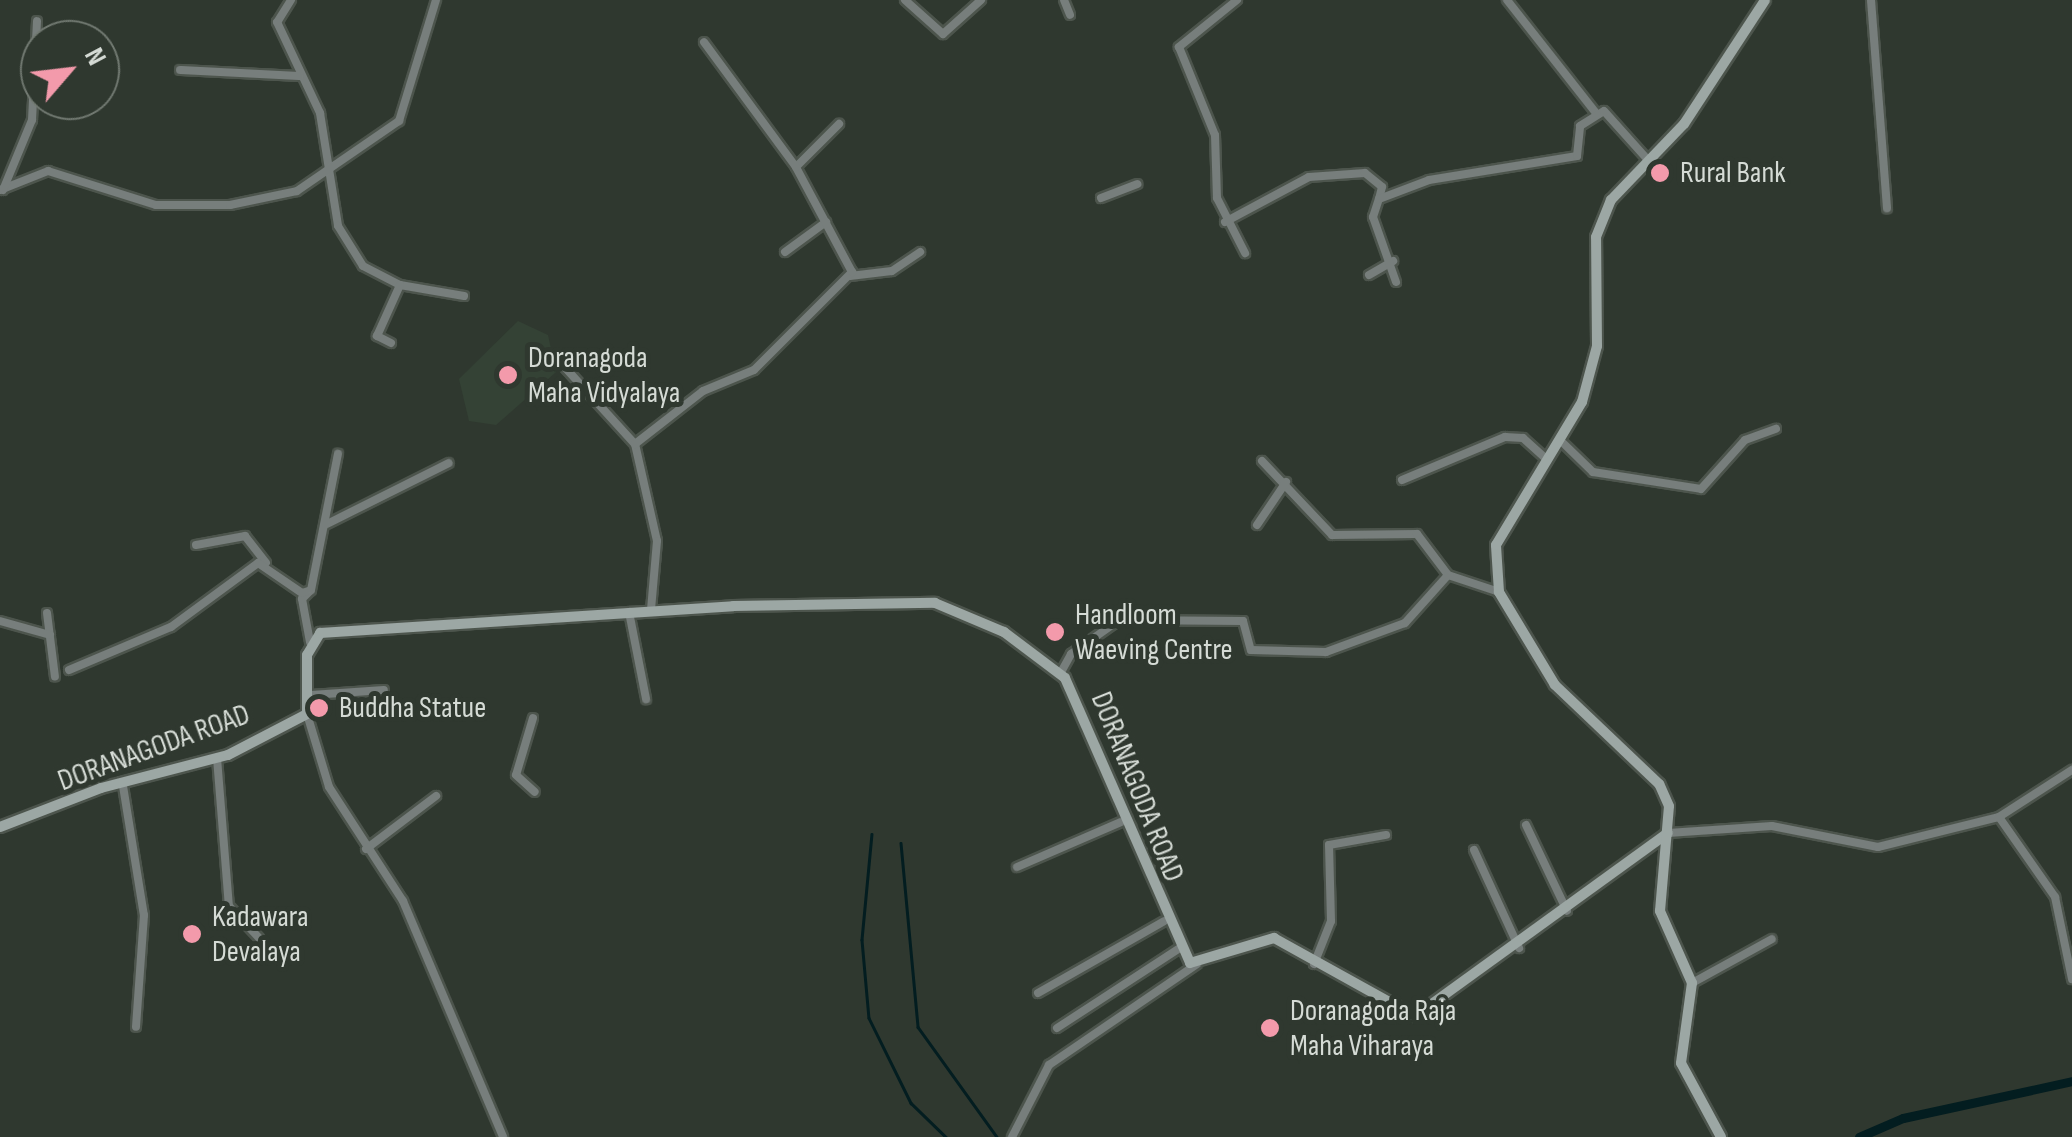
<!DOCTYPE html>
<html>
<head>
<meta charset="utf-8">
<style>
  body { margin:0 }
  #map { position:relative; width:2072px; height:1137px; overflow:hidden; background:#2f382f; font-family:"Sofia Sans Condensed",sans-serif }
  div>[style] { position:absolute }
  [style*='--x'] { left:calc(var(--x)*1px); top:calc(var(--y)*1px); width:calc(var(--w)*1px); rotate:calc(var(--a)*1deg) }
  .built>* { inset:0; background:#344235 }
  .stream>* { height:2.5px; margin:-1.25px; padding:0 1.25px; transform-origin:1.25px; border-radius:1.25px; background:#031d20 }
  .canal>* { height:9px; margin:-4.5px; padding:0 4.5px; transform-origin:4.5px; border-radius:4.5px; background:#031d20 }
  .roads { filter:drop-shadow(2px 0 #4d554d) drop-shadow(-2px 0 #4d554d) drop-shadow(0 2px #4d554d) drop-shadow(0 -2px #4d554d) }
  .street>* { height:8px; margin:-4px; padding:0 4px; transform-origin:4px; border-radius:4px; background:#777e7c }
  .secondary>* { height:10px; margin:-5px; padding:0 5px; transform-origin:5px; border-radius:5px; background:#9ca7a4 }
  .dots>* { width:28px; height:28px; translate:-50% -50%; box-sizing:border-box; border:5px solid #2f382f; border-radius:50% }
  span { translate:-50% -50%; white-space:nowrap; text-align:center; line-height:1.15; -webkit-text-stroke:10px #2f382f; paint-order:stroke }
  .poi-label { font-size:30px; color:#d5dbd5 }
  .left { translate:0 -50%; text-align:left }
  .street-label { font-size:30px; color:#d5dbd5 }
  .north { position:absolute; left:20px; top:20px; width:100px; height:100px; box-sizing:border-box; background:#2f382f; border:2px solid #717971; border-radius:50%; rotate:62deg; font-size:28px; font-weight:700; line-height:40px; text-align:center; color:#d5dbd5 }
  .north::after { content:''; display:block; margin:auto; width:35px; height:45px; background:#f39aab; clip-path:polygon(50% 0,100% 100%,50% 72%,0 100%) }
</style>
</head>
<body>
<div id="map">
  <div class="built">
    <div style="clip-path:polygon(518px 321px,548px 335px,556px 372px,496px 425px,469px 421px,459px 379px)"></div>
  </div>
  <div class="stream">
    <div style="--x:872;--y:834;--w:106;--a:95.4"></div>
    <div style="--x:862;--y:940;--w:78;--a:84.9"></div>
    <div style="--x:869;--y:1018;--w:95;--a:63.7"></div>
    <div style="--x:911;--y:1103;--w:49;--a:44.2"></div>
    <div style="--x:901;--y:843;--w:185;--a:84.7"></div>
    <div style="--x:918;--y:1027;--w:135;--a:54.3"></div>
  </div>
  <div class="canal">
    <div style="--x:1859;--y:1137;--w:48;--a:-23.4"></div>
    <div style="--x:1903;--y:1118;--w:173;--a:-12.3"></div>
  </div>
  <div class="roads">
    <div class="street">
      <div style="--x:291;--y:0;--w:26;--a:122"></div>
      <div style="--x:277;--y:22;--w:101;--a:64.7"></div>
      <div style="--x:320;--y:113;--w:114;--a:80.9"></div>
      <div style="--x:338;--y:226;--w:47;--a:58"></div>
      <div style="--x:363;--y:266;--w:42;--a:27.2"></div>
      <div style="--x:400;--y:285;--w:65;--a:9.8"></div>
      <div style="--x:905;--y:0;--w:51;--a:41.8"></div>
      <div style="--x:943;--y:34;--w:51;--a:-41.8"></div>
      <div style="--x:1064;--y:0;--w:16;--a:68"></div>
      <div style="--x:1237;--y:0;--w:75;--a:141"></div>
      <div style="--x:1179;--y:47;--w:95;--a:67.8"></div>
      <div style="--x:1215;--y:135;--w:63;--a:88.2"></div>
      <div style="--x:1217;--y:198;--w:62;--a:63"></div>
      <div style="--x:1507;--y:0;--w:144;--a:51.8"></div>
      <div style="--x:1871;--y:0;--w:209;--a:85.6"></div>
      <div style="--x:180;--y:70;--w:120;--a:2.9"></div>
      <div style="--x:796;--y:167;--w:61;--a:-45"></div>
      <div style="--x:0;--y:190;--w:52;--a:-21.6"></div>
      <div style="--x:48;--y:171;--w:113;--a:17.5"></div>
      <div style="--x:156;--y:205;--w:74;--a:0"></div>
      <div style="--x:230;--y:205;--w:68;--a:-11.8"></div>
      <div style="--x:297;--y:191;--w:124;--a:-34.5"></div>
      <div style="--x:399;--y:121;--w:127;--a:-73"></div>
      <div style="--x:3;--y:190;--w:76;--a:-67.5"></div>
      <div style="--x:32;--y:120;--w:99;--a:-87.1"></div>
      <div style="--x:1101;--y:198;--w:39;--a:-21"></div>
      <div style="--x:1225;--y:222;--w:95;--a:-28.2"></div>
      <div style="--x:1309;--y:177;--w:56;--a:-4.1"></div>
      <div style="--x:1365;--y:173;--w:22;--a:39"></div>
      <div style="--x:1382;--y:187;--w:12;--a:104"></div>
      <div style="--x:785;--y:252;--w:51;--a:-36.2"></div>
      <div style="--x:1369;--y:275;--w:28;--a:-30"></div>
      <div style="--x:850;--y:276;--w:42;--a:-6.8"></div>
      <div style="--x:892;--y:271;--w:34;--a:-34"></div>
      <div style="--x:1396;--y:282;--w:69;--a:-109.5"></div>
      <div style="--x:1373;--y:217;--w:19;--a:-72"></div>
      <div style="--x:1379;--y:199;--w:53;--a:-20.8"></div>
      <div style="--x:1429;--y:180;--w:150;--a:-9.2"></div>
      <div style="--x:1577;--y:156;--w:30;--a:-84"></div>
      <div style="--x:1580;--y:126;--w:28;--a:-32"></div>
      <div style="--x:1604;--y:111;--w:64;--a:48.1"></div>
      <div style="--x:391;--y:343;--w:16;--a:-153"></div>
      <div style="--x:377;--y:336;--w:56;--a:-65.7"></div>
      <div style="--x:560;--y:362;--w:111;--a:47.6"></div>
      <div style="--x:635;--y:444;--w:99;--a:77.2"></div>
      <div style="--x:657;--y:541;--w:69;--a:95"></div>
      <div style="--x:1560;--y:440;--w:46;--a:44.1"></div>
      <div style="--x:1593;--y:472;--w:109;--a:8.9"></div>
      <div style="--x:1701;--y:489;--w:66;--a:-48.1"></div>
      <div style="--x:1745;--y:440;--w:33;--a:-20"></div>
      <div style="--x:635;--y:444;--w:86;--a:-37.9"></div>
      <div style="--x:703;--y:391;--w:55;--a:-22.4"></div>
      <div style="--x:754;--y:370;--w:139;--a:-45"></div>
      <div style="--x:852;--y:272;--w:119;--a:-118.1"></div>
      <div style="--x:796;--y:167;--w:155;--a:-126.4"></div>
      <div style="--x:1262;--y:461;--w:102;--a:46.6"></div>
      <div style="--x:1332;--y:535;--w:85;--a:-0.7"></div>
      <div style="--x:1417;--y:534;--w:51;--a:52.9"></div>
      <div style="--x:1448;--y:575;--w:54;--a:18.4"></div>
      <div style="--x:1402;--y:480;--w:112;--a:-22.7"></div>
      <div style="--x:1505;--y:437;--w:18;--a:3"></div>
      <div style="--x:1523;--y:438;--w:31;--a:42"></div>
      <div style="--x:327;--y:524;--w:136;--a:-26.6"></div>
      <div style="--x:1257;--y:525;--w:52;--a:-56"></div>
      <div style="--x:196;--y:545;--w:50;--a:-10.4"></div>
      <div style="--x:245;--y:536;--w:34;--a:52"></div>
      <div style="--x:629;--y:612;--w:89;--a:78.9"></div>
      <div style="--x:47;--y:613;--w:64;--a:82.9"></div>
      <div style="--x:0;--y:621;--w:52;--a:15.6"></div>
      <div style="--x:310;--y:642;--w:44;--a:-100.5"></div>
      <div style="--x:302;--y:599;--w:11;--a:-45"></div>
      <div style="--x:69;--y:670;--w:111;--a:-22.9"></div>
      <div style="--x:171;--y:627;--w:108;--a:-36.3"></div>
      <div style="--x:258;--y:563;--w:53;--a:34.3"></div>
      <div style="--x:302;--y:593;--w:9;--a:-18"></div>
      <div style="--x:311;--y:590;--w:139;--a:-78.8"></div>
      <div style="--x:1060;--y:674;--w:23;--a:-61"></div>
      <div style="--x:1071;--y:654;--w:59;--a:-35.3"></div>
      <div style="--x:1119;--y:620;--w:124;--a:0.5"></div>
      <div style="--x:1243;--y:621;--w:30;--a:75"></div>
      <div style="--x:1251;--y:650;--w:75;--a:1.5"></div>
      <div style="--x:1326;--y:652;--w:84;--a:-20.2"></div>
      <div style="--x:1405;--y:623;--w:64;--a:-48.1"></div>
      <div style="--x:311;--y:695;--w:73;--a:-3.9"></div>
      <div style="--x:307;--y:714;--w:76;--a:73.2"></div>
      <div style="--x:329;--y:787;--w:136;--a:57"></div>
      <div style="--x:403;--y:901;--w:256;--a:67"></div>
      <div style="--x:533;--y:718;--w:59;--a:106.6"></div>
      <div style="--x:516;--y:775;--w:25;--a:42"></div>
      <div style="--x:217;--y:758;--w:148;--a:85.4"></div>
      <div style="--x:229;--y:906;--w:44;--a:46.8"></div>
      <div style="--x:123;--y:786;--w:131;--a:80.8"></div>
      <div style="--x:144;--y:915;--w:112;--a:94.1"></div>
      <div style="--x:1999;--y:817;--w:98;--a:55"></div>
      <div style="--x:2055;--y:897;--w:84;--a:78.3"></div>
      <div style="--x:1526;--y:825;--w:95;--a:64.5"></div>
      <div style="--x:1668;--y:833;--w:104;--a:-3.9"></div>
      <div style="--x:1772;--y:826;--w:108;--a:11.2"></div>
      <div style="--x:1878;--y:847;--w:125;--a:-13.9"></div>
      <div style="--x:1999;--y:817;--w:87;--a:-32.8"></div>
      <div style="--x:366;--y:849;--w:88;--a:-37.1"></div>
      <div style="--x:1474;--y:850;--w:108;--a:65.3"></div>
      <div style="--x:1017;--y:867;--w:113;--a:-23.4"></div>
      <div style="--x:1314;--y:964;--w:46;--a:-68.4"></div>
      <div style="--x:1331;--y:921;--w:76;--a:-91.5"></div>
      <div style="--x:1329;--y:845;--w:58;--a:-10"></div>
      <div style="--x:1692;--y:983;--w:91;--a:-28.8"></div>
      <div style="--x:1038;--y:993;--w:145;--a:-29.7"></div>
      <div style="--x:1057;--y:1028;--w:145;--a:-33.1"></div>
      <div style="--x:1012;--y:1137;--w:81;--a:-62.8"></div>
      <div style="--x:1049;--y:1065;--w:179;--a:-34.3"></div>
    </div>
    <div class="secondary">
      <div style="--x:0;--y:827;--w:108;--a:-21.1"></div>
      <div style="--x:101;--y:788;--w:131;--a:-14.6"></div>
      <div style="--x:228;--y:755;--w:89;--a:-27.4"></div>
      <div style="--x:307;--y:714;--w:59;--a:-90"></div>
      <div style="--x:307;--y:655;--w:26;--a:-59"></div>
      <div style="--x:320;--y:633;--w:414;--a:-3.7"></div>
      <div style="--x:733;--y:606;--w:202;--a:-0.9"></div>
      <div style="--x:935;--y:603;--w:75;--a:22.8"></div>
      <div style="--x:1004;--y:632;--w:76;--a:37"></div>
      <div style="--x:1065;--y:678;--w:311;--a:66.3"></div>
      <div style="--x:1190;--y:963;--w:88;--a:-16.6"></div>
      <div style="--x:1274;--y:938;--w:161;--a:29"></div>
      <div style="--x:1415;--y:1016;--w:312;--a:-35.9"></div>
      <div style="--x:1721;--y:1137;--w:84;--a:-118.4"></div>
      <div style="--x:1681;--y:1063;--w:81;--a:-82.2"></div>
      <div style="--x:1692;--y:983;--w:79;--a:-114"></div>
      <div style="--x:1660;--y:911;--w:105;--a:-85.1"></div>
      <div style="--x:1669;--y:806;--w:24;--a:-114"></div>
      <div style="--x:1659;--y:784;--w:144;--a:-136.4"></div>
      <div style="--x:1555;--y:685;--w:109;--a:-121.1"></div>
      <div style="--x:1499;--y:592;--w:47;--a:-93.7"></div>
      <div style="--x:1496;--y:545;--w:167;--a:-59"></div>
      <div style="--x:1582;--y:402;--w:58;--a:-75"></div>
      <div style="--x:1597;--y:346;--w:109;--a:-90.5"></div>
      <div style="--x:1596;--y:237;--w:40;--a:-68"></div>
      <div style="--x:1611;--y:200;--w:105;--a:-46.2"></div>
      <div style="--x:1684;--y:124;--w:148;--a:-56.8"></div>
    </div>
  </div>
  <div class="dots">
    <div style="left:1660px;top:173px;background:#f39aab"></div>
    <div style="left:508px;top:375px;background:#f39aab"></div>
    <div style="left:1055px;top:632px;background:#f39aab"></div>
    <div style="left:319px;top:708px;background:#f39aab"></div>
    <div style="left:192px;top:934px;background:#f39aab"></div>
    <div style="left:1270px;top:1028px;background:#f39aab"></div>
  </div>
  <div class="poi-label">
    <span class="left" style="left:1680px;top:173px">Rural Bank</span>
    <span class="left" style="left:528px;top:375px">Doranagoda<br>Maha Vidyalaya</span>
    <span class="left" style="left:1075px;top:632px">Handloom<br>Waeving Centre</span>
    <span class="left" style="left:339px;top:708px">Buddha Statue</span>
    <span class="left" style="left:212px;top:934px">Kadawara<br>Devalaya</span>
    <span class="left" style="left:1290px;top:1028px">Doranagoda Raja<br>Maha Viharaya</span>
  </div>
  <div class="street-label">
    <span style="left:154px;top:748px;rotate:-20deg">DORANAGODA ROAD</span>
    <span style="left:1137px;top:787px;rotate:68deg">DORANAGODA ROAD</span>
  </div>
  <div class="north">N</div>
</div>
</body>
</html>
